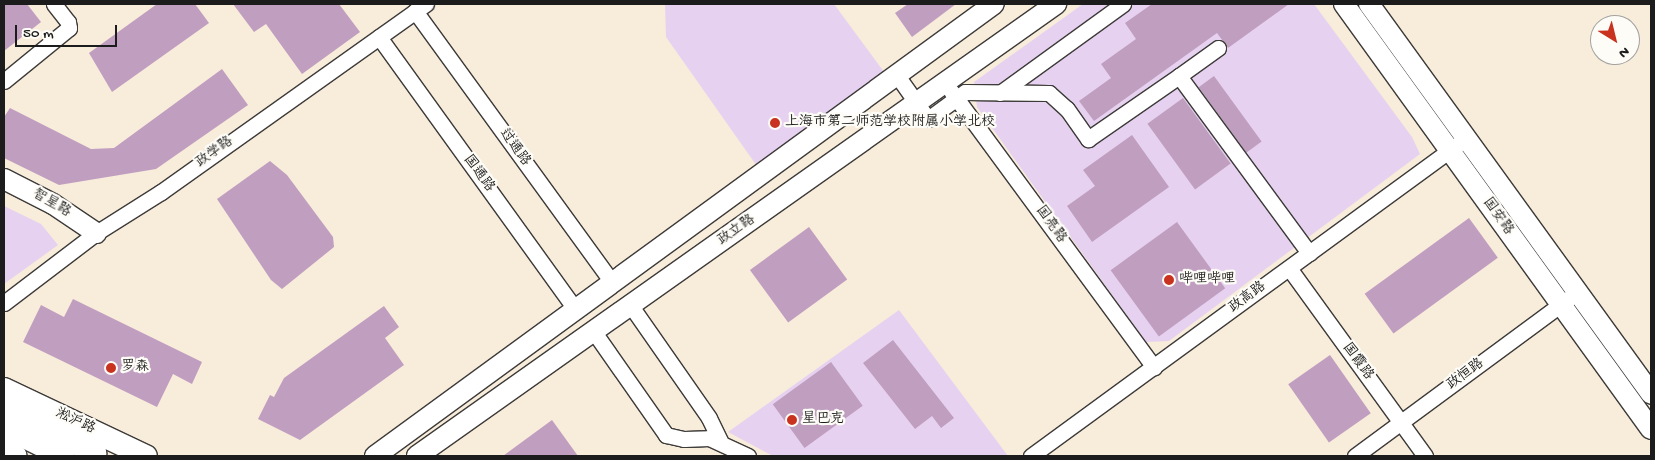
<!DOCTYPE html>
<html>
<head>
<meta charset="utf-8">
<style>
  body { margin:0 }
  #map { position:relative; width:1655px; height:460px; overflow:hidden; background:#f8ecdb; font-family:"Gochi Hand","LXGW WenKai TC",sans-serif }
  div>[style] { position:absolute }
  [style*='--x'] { left:calc(var(--x)*1px); top:calc(var(--y)*1px); width:calc(var(--w)*1px); rotate:calc(var(--a)*1deg) }
  .built>* { inset:0; background:#e6d2f0 }
  .building>* { inset:0; background:#c09ec0; transform-origin:0 0 }
  .roads { filter:drop-shadow(1px 0 #3d3b39) drop-shadow(-1px 0 #3d3b39) drop-shadow(0 1px #3d3b39) drop-shadow(0 -1px #3d3b39) }
  .street>* { height:15px; margin:-7.5px; padding:0 7.5px; transform-origin:7.5px; border-radius:7.5px; background:#fff }
  .secondary>* { height:20px; margin:-10px; padding:0 10px; transform-origin:10px; border-radius:10px; background:#fff }
  .primary>* { height:22px; margin:-11px; padding:0 11px; transform-origin:11px; border-radius:11px; background:#fff }
  .dots>* { width:14px; height:14px; translate:-50% -50%; box-sizing:border-box; border:2px solid #fdfcf7; border-radius:50% }
  span { translate:-50% -50%; white-space:nowrap; text-align:center; line-height:1.15; -webkit-text-stroke:4.5px #fdfcf7; paint-order:stroke }
  .poi-label { font-size:14px; color:#1c1c1c }
  .left { translate:0 -50%; text-align:left }
  .street-label { font-size:14px; color:#1c1c1c }
  .frame { position:absolute; inset:0; border:5px solid #1c1c1c; pointer-events:none }
  .north { position:absolute; left:1590px; top:15px; width:50px; height:50px; box-sizing:border-box; background:#fdfcf7; border:1px solid #a3a29f; border-radius:50%; rotate:144deg; font-size:14px; font-weight:700; line-height:20px; text-align:center; color:#1c1c1c }
  .north::after { content:''; display:block; margin:auto; width:18px; height:22px; background:#c8321e; clip-path:polygon(50% 0,100% 100%,50% 72%,0 100%) }
  .scale { position:absolute; left:15px; top:25px; width:102px; height:22px; box-sizing:border-box; border:2px solid #1c1c1c; border-top:0; padding-left:6px; font-size:15px; line-height:18px; white-space:nowrap; color:#1c1c1c; -webkit-text-stroke:4px #fdfcf7; paint-order:stroke }
</style>
</head>
<body>
<div id="map">
  <div class="built">
    <div style="clip-path:polygon(665px 4px,834px 4px,887px 76px,759px 169px,666px 37px)"></div>
    <div style="clip-path:polygon(1083px 4px,1314px 4px,1412px 137px,1420px 154px,1169px 341px,1146px 342px,977px 107px,974px 82px)"></div>
    <div style="clip-path:polygon(4px 206px,41px 224px,58px 245px,4px 284px)"></div>
    <div style="clip-path:polygon(899px 310px,1008px 456px,773px 456px,728px 432px)"></div>
  </div>
  <div class="building">
    <div style="clip-path:polygon(4px 4px,27px 4px,41px 22px,4px 51px)"></div>
    <div style="clip-path:polygon(157px 4px,195px 4px,209px 23px,112px 92px,89px 53px)"></div>
    <div style="clip-path:polygon(233px 4px,339px 4px,360px 32px,302px 74px,266px 24px,254px 32px)"></div>
    <div style="clip-path:polygon(908px 4px,956px 4px,912px 37px,895px 13px)"></div>
    <div style="clip-path:polygon(1152px 4px,1289px 4px,1228px 48px,1217px 33px,1094px 121px,1079px 101px,1111px 78px,1101px 64px,1136px 39px,1125px 23px)"></div>
    <div style="clip-path:polygon(222px 69px,248px 105px,156px 169px,59px 185px,4px 158px,4px 117px,10px 108px,91px 149px,114px 148px)"></div>
    <div style="left:1214px;top:76px;width:81px;height:19px;rotate:54deg"></div>
    <div style="left:1183px;top:98px;width:81px;height:44px;rotate:54deg"></div>
    <div style="clip-path:polygon(1132px 135px,1169px 187px,1092px 242px,1067px 206px,1095px 186px,1083px 170px)"></div>
    <div style="clip-path:polygon(270px 161px,287px 175px,333px 237px,334px 247px,282px 289px,271px 280px,217px 199px)"></div>
    <div style="left:1469px;top:218px;width:49px;height:129px;rotate:54deg"></div>
    <div style="left:1177px;top:222px;width:82px;height:82px;rotate:54deg"></div>
    <div style="left:809px;top:227px;width:65px;height:73px;rotate:54deg"></div>
    <div style="clip-path:polygon(73px 299px,202px 362px,192px 384px,173px 374px,157px 407px,23px 342px,41px 305px,64px 317px)"></div>
    <div style="clip-path:polygon(384px 306px,399px 327px,385px 338px,404px 365px,300px 440px,258px 419px,270px 395px,274px 397px,284px 378px)"></div>
    <div style="clip-path:polygon(893px 340px,954px 418px,941px 428px,932px 416px,915px 429px,863px 363px)"></div>
    <div style="left:1330px;top:355px;width:71px;height:51px;rotate:55deg"></div>
    <div style="left:831px;top:362px;width:54px;height:72px;rotate:54deg"></div>
    <div style="clip-path:polygon(552px 420px,578px 456px,503px 456px)"></div>
  </div>
  <div class="roads">
    <div class="street">
      <div style="--x:415;--y:11;--w:337;--a:54"></div>
      <div style="--x:379;--y:37;--w:337;--a:54.2"></div>
      <div style="--x:896;--y:74;--w:55;--a:54.6"></div>
      <div style="--x:928;--y:119;--w:46;--a:-36.1"></div>
      <div style="--x:965;--y:92;--w:84;--a:0.7"></div>
      <div style="--x:1049;--y:93;--w:24;--a:42"></div>
      <div style="--x:1067;--y:109;--w:37;--a:55"></div>
      <div style="--x:1088;--y:139;--w:111;--a:-34.7"></div>
      <div style="--x:1179;--y:76;--w:220;--a:53.7"></div>
      <div style="--x:1179;--y:76;--w:48;--a:-35.7"></div>
      <div style="--x:4;--y:81;--w:84;--a:-39.2"></div>
      <div style="--x:69;--y:28;--w:6;--a:-99"></div>
      <div style="--x:68;--y:22;--w:23;--a:-128"></div>
      <div style="--x:951;--y:91;--w:343;--a:53.7"></div>
      <div style="--x:1000;--y:93;--w:152;--a:-35.9"></div>
      <div style="--x:1289;--y:268;--w:232;--a:54.1"></div>
      <div style="--x:4;--y:303;--w:116;--a:-37.3"></div>
      <div style="--x:96;--y:233;--w:77;--a:-32.2"></div>
      <div style="--x:161;--y:192;--w:325;--a:-35.4"></div>
      <div style="--x:631;--y:306;--w:136;--a:55.1"></div>
      <div style="--x:709;--y:418;--w:25;--a:64"></div>
      <div style="--x:594;--y:332;--w:126;--a:55"></div>
      <div style="--x:666;--y:435;--w:18;--a:13"></div>
      <div style="--x:684;--y:439;--w:25;--a:-2"></div>
      <div style="--x:709;--y:438;--w:43;--a:24.8"></div>
      <div style="--x:1031;--y:456;--w:529;--a:-36.15"></div>
      <div style="--x:1355;--y:456;--w:266;--a:-36.4"></div>
    </div>
    <div class="secondary">
      <div style="--x:1344;--y:4;--w:524;--a:54.16"></div>
      <div style="--x:1369;--y:4;--w:481;--a:54.1"></div>
      <div style="--x:4;--y:179;--w:55;--a:27"></div>
      <div style="--x:53;--y:204;--w:52;--a:34"></div>
      <div style="--x:375;--y:456;--w:766;--a:-36.14"></div>
      <div style="--x:417;--y:456;--w:783;--a:-35.27"></div>
    </div>
    <div class="primary">
      <div style="--x:4;--y:389;--w:157;--a:25.3"></div>
      <div style="--x:4;--y:408;--w:102;--a:26.3"></div>
      <div style="--x:4;--y:427;--w:66;--a:26.2"></div>
      <div style="--x:4;--y:450;--w:13;--a:27"></div>
    </div>
  </div>
  <div class="dots">
    <div style="left:775px;top:123px;background:#c8321e"></div>
    <div style="left:1169px;top:280px;background:#c8321e"></div>
    <div style="left:111px;top:368px;background:#c8321e"></div>
    <div style="left:792px;top:420px;background:#c8321e"></div>
  </div>
  <div class="poi-label">
    <span class="left" style="left:785px;top:123px">上海市第二师范学校附属小学北校</span>
    <span class="left" style="left:1179px;top:280px">哔哩哔哩</span>
    <span class="left" style="left:121px;top:368px">罗森</span>
    <span class="left" style="left:802px;top:420px">星巴克</span>
  </div>
  <div class="street-label">
    <span style="left:514px;top:148px;rotate:54deg">过通路</span>
    <span style="left:215px;top:153px;rotate:-36deg">政学路</span>
    <span style="left:478px;top:174px;rotate:54deg">国通路</span>
    <span style="left:51px;top:204px;rotate:30deg">智星路</span>
    <span style="left:1497px;top:217px;rotate:54deg">国安路</span>
    <span style="left:1050px;top:225px;rotate:54deg">国亮路</span>
    <span style="left:737px;top:231px;rotate:-35deg">政立路</span>
    <span style="left:1248px;top:298px;rotate:-36deg">政高路</span>
    <span style="left:1357px;top:362px;rotate:54deg">国霞路</span>
    <span style="left:1466px;top:375px;rotate:-36deg">政恒路</span>
    <span style="left:75px;top:422px;rotate:25deg">淞沪路</span>
  </div>
  <div class="frame"></div>
  <div class="north">N</div>
  <div class="scale">50 m</div>
</div>
</body>
</html>
